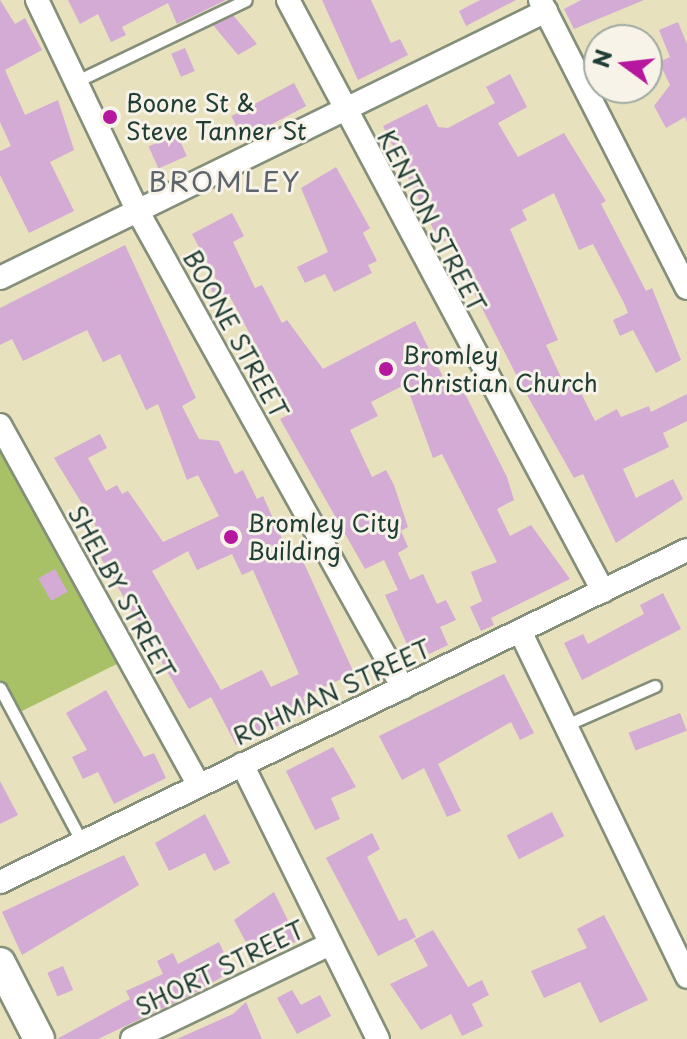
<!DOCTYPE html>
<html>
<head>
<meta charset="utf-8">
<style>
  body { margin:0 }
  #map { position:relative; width:687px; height:1039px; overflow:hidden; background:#e7e1be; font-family:"Playpen Sans",sans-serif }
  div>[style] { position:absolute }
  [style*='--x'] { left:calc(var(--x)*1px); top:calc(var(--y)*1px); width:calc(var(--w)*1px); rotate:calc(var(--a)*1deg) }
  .green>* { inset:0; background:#a8c167 }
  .building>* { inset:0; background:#d4abd5; transform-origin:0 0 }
  .roads { filter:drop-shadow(2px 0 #838f79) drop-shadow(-2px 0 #838f79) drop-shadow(0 2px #838f79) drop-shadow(0 -2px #838f79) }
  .lane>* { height:11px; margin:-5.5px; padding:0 5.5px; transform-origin:5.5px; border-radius:5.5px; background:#fff }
  .street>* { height:22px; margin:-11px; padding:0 11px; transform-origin:11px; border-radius:11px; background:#fff }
  .secondary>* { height:30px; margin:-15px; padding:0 15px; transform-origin:15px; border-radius:15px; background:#fff }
  .dots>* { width:22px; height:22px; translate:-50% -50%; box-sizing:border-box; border:4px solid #f7f3e8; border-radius:50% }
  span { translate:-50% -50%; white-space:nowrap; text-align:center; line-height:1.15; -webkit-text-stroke:6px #f7f3e8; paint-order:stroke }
  .poi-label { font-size:24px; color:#1f3d34 }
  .left { translate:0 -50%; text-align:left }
  .street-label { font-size:24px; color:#1f3d34 }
  .quarter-label { font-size:28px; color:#5e646c; letter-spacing:2px }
  .north { position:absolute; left:583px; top:24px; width:80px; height:80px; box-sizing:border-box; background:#f7f3e8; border:2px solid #a1aaa0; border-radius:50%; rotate:285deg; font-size:22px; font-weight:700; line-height:32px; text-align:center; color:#1f3d34 }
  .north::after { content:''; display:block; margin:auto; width:28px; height:36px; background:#b5179e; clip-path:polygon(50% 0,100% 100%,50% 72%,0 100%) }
</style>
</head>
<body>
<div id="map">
  <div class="green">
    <div style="clip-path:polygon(0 425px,129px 658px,14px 715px,0 688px)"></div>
  </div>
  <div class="building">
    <div style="clip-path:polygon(0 0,15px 24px,25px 18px,42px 50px,5px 70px,25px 115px,58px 100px,74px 150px,50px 162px,74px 211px,29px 233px,0 175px,0 151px,11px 146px,0 122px)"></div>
    <div style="clip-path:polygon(68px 0,226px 0,177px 24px,168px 3px,122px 27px,126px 35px,111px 42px,98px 14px,80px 24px)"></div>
    <div style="clip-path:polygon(322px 0,371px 0,391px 43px,400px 39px,408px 55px,358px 80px)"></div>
    <div style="clip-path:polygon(480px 0,516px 0,466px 26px,459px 11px)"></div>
    <div style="clip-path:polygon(581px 0,644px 0,574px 29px,564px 9px)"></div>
    <div style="clip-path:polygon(233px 15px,257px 44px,238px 55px,213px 25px)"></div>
    <div style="clip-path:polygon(678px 22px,687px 44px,687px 122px,685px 117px,666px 128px,654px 106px,670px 85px,659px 62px,670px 57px,659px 30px)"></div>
    <div style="left:185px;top:48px;width:25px;height:15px;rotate:67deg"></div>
    <div style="clip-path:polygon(510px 74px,527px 107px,498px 123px,518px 157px,564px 133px,606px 201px,601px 204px,646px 291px,652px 288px,681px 360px,656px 373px,633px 330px,620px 336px,613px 320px,628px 313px,624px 303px,593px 244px,579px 250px,554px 193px,522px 210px,527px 220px,510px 229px,558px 340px,546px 345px,566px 388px,576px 383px,595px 421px,617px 409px,621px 417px,649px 406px,651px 412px,687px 394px,687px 421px,663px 433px,669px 447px,623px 469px,636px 498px,673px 479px,683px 499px,616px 543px,583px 474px,574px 478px,523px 388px,447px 240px,440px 243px,383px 126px,427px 104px,438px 127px,448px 128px,495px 103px,486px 87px)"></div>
    <div style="left:294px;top:83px;width:26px;height:71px;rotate:62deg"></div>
    <div style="left:177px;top:134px;width:24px;height:31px;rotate:66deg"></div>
    <div style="clip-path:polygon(336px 167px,370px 228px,363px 233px,377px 261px,368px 265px,372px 273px,334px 292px,325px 274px,305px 283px,297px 267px,328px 252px,301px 188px)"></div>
    <div style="clip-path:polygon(232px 213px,244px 236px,233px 242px,255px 288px,262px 285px,282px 323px,287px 320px,323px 369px,415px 321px,446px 383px,457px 378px,507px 477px,514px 500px,497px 509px,510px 536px,531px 525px,570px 579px,491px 618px,494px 625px,481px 631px,470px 607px,482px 601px,471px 572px,497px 562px,442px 454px,433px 458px,406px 384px,371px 402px,378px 416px,350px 430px,372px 477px,386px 470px,394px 485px,408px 527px,401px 531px,408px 547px,398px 553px,410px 580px,423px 574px,437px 604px,446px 600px,456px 620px,440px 627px,448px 645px,429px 654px,423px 642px,409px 649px,385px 595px,398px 590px,384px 560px,365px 569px,280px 419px,292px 413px,229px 295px,217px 301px,209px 285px,217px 281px,192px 234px)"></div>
    <div style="clip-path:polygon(evenodd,125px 245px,196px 398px,182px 406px,199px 439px,219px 441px,235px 474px,243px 470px,257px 499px,263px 496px,293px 563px,302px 559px,354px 673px,303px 697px,309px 712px,236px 745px,211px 697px,189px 709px,87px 534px,97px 528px,54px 458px,100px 434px,107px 448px,88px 458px,106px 491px,117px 485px,122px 494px,128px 491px,163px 542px,219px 516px,198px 475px,187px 480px,158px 404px,146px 410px,120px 354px,103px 362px,87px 330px,23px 361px,12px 339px,0 345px,0 308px,125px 245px,188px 551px,197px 570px,232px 554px,242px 575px,253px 570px,299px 674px,271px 687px,262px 670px,221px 690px,152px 571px,188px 551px)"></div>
    <div style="left:55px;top:569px;width:26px;height:19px;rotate:61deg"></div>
    <div style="clip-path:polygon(663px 593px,681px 629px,582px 680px,564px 643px,583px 634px,588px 644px,644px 614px,640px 605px)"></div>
    <div style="clip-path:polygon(504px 674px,534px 733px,520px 740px,511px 722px,438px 764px,461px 811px,447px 817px,424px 768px,402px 780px,379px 736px)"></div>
    <div style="clip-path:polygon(106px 690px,144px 757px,154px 753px,166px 778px,114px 804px,98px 772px,83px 779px,72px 757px,87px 750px,66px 713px)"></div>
    <div style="left:680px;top:713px;width:19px;height:55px;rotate:69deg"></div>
    <div style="clip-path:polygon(333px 747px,356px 787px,331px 798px,340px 819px,315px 830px,286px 771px)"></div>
    <div style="clip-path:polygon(0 781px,18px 815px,0 824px)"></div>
    <div style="left:552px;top:812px;width:27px;height:51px;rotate:63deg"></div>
    <div style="clip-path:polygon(205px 814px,230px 863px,214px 871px,205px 853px,169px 871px,155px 843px)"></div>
    <div style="clip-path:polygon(372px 833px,380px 849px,367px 857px,399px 921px,406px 918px,416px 937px,378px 956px,326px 858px)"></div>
    <div style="clip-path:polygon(124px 855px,139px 885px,22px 955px,2px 912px)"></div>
    <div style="clip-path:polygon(274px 892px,298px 941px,255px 959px,234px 920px)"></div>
    <div style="clip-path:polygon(604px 915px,648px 1000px,600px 1023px,580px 982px,544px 998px,531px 971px,587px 948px,577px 929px)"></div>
    <div style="clip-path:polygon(433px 930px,468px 987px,482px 980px,489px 995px,472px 1004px,483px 1026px,462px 1036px,451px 1014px,421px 1030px,390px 984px,428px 966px,414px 940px)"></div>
    <div style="clip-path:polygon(219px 942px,232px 971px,193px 994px,98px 1039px,57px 1039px,130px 999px,126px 991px,163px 974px,157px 961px,173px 953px,178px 964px)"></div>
    <div style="left:63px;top:966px;width:26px;height:17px;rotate:67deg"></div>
    <div style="clip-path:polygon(292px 990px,301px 1005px,320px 995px,331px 1016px,297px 1034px,277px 998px)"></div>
    <div style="clip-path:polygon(246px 1002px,262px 1039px,177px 1039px,233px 1014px)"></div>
  </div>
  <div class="roads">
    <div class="lane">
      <div style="--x:77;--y:81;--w:187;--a:-25.6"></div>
      <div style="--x:0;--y:688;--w:174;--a:62"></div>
      <div style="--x:566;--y:725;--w:97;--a:-23.7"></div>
    </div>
    <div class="street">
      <div style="--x:37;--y:0;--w:233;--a:64.5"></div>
      <div style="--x:137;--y:210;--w:547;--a:60.9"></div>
      <div style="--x:288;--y:0;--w:670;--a:61.94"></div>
      <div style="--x:540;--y:0;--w:323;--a:63"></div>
      <div style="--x:0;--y:278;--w:608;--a:-26.06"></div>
      <div style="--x:0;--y:425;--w:411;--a:61.1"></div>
      <div style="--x:520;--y:631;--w:384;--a:64.2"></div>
      <div style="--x:242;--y:764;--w:307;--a:63.7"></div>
      <div style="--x:0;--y:882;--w:763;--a:-25.79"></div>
      <div style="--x:132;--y:1039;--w:220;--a:-25.6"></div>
    </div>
    <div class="secondary">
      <div style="--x:0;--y:963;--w:85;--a:62.8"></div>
    </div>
  </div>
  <div class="dots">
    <div style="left:110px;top:117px;background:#b5179e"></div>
    <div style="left:386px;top:369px;background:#b5179e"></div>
    <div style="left:231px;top:537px;background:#b5179e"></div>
  </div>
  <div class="poi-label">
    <span class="left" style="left:126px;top:117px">Boone St &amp;<br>Steve Tanner St</span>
    <span class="left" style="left:402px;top:369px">Bromley<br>Christian Church</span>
    <span class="left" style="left:247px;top:537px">Bromley City<br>Building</span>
  </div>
  <div class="street-label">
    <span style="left:432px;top:221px;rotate:62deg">KENTON STREET</span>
    <span style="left:236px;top:334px;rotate:61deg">BOONE STREET</span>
    <span style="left:122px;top:592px;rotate:61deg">SHELBY STREET</span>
    <span style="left:332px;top:692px;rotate:-25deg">ROHMAN STREET</span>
    <span style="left:220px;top:968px;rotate:-26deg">SHORT STREET</span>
  </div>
  <div class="quarter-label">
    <span style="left:225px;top:181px">BROMLEY</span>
  </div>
  <div class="north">N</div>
</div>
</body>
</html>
